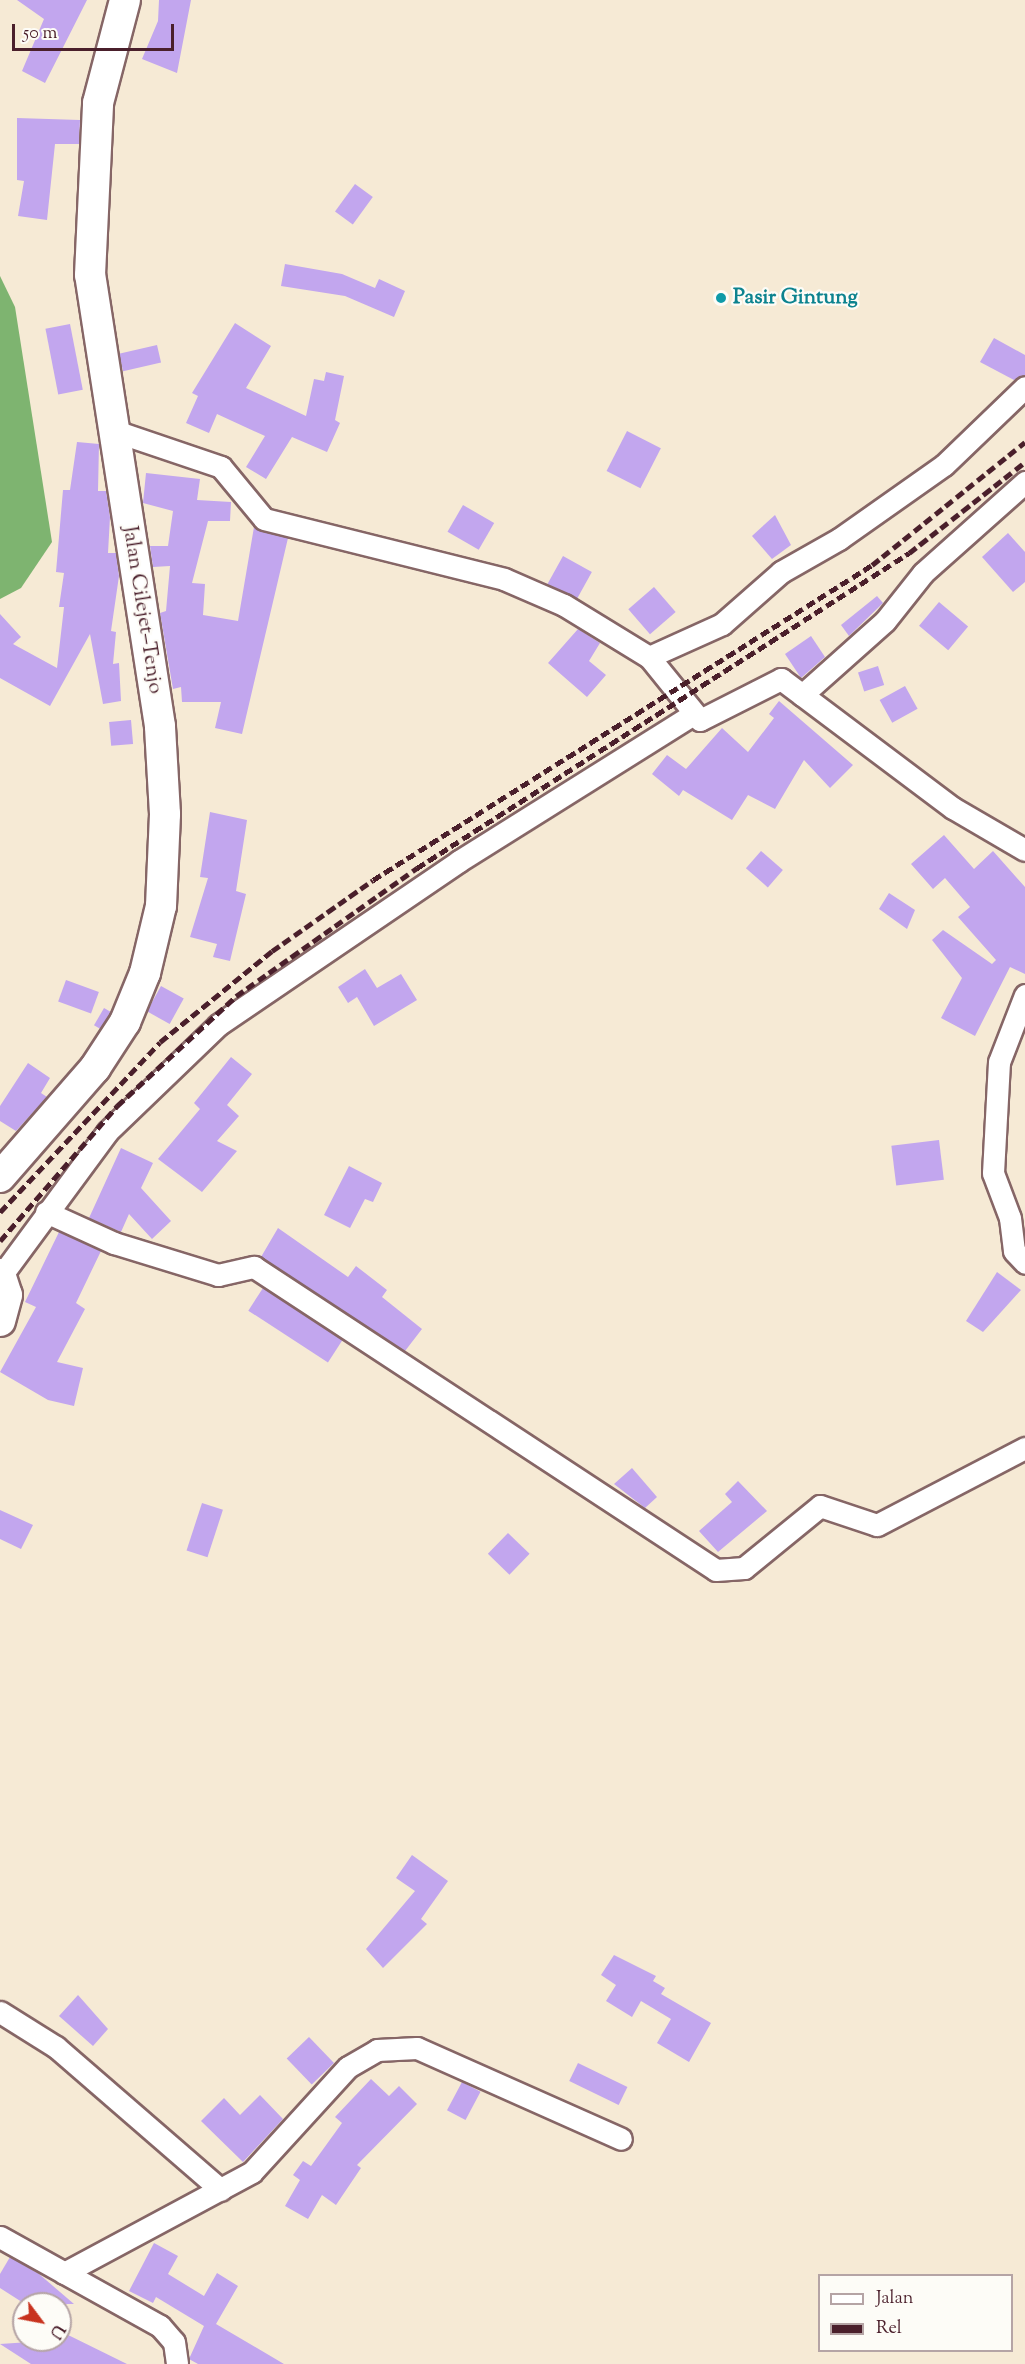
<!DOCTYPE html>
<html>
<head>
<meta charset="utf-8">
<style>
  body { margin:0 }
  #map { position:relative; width:1025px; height:2364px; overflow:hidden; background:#f6ead5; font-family:"Sorts Mill Goudy",serif }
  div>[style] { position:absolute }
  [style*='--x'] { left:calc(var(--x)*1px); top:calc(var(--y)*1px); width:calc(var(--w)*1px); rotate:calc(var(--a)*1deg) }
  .forest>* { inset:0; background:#7eb470 }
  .building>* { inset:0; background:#c2a6ee; transform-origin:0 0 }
  .roads { filter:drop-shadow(2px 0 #866666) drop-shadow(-2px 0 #866666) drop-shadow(0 2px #866666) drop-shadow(0 -2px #866666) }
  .minor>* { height:21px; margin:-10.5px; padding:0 10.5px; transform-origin:10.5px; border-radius:10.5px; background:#fff }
  .secondary>* { height:30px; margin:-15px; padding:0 15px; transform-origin:15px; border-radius:15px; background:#fff }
  .rail>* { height:4.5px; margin-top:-2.25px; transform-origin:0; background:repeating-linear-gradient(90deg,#4a1f2b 0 9px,transparent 0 13.5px) }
  .dots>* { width:16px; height:16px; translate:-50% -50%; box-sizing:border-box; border:3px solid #fdfcf7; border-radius:50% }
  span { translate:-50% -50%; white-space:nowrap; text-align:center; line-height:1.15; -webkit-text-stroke:4.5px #fdfcf7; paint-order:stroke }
  .culture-label { font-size:21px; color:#0d838f; font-weight:700 }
  .left { translate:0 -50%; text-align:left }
  .street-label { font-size:21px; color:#4a1f2b }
  .legend { position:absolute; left:818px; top:2274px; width:195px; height:78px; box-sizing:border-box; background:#fdfcf7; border:2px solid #b5a4a5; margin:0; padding:8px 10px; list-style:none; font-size:18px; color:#4a1f2b }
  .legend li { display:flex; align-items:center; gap:12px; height:30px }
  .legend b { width:30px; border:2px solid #b5a4a5 }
  .north { position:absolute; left:12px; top:2292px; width:60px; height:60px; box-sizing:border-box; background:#fdfcf7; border:2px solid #b5a4a5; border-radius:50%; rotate:122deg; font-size:16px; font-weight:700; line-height:24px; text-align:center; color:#4a1f2b }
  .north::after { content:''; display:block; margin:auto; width:21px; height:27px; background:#c8321e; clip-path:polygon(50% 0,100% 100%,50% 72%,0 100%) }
  .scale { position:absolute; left:12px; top:24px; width:162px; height:27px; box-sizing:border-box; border:3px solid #4a1f2b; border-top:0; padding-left:8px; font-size:18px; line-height:21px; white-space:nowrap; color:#4a1f2b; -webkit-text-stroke:4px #fdfcf7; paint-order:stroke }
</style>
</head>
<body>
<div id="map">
  <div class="forest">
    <div style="clip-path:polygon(0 276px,15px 307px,52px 542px,21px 588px,0 599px)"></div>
  </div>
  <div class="building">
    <div style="clip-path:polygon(17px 0,87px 0,45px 83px,22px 71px,44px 19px)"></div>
    <div style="clip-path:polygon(159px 0,191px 0,177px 73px,142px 59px,158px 21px)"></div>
    <div style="clip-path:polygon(17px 118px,80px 120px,79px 144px,55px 144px,47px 220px,18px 216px,24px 181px,17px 180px)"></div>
    <div style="left:355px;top:184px;width:22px;height:34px;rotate:36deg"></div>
    <div style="clip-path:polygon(285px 264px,342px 274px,375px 288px,379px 279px,405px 291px,394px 317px,345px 296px,281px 286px)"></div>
    <div style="clip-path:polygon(235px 323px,271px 346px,246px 388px,306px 416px,314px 379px,324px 381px,326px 372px,344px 376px,335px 420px,340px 423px,327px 452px,292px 437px,266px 479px,246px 467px,265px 436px,217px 414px,209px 433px,186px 423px,198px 396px,192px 393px)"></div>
    <div style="left:70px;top:324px;width:67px;height:25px;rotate:79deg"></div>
    <div style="clip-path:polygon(994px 338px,1025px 355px,1025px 375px,1014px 380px,980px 362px)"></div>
    <div style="left:157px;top:345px;width:18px;height:39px;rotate:77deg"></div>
    <div style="left:627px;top:431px;width:38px;height:45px;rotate:27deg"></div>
    <div style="clip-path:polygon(77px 442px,99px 444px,98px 491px,106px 491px,110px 517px,108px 553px,116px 553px,119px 576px,111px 631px,116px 632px,113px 664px,119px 663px,121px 701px,103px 704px,90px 634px,50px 706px,0 678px,0 614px,21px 637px,13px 644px,57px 668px,64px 607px,59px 607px,64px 573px,56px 572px,63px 490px,70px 490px)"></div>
    <div style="clip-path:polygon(146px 473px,200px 479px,197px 500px,231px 502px,230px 521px,208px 521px,192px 583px,205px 584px,203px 615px,238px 621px,254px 527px,288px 538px,242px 734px,215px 728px,221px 702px,182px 702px,181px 687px,173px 689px,160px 613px,166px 611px,170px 566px,153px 567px,150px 546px,168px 546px,173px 511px,143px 503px)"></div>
    <div style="left:463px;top:505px;width:36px;height:31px;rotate:30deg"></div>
    <div style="clip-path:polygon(775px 515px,791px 545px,772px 559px,752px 536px)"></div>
    <div style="clip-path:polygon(1008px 533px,1025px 552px,1025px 582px,1013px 592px,982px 557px)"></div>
    <div style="left:563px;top:556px;width:33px;height:32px;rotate:29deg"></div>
    <div style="left:654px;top:587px;width:33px;height:34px;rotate:49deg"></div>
    <div style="clip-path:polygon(877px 596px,883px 603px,849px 636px,841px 625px)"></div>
    <div style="left:939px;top:602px;width:38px;height:31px;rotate:40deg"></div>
    <div style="clip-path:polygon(578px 629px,600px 643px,589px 661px,606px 675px,587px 697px,548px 663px)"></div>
    <div style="clip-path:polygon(811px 636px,825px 657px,801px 678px,785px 654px)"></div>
    <div style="left:878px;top:666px;width:20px;height:21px;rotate:72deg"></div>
    <div style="left:905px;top:686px;width:26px;height:29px;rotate:61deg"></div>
    <div style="clip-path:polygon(779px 701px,853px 765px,830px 788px,804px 760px,775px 809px,748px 795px,732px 820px,683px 790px,679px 796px,652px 774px,667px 755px,686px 769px,722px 728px,748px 752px,774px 718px,769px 714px)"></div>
    <div style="left:131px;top:720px;width:24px;height:22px;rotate:85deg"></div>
    <div style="clip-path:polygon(210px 812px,247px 820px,236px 891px,246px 894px,230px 961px,213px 957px,217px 944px,190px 937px,208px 878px,200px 877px)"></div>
    <div style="clip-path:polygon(944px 835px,974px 869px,993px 851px,1025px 887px,1025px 974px,1010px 967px,975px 1036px,941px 1018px,962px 978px,932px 940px,943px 930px,992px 964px,996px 960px,958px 917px,970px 907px,945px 878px,933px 889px,911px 864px)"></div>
    <div style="left:761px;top:851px;width:29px;height:23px;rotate:41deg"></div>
    <div style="clip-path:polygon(889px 893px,915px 910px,907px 929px,879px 909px)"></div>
    <div style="clip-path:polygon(365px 969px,377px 988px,401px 974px,417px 1000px,374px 1026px,357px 997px,348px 1003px,338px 987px)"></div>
    <div style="left:66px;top:980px;width:35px;height:23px;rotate:20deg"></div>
    <div style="left:161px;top:986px;width:26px;height:29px;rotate:29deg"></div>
    <div style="left:104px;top:1008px;width:8px;height:20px;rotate:30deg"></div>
    <div style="clip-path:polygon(231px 1057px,252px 1074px,227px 1105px,239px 1116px,217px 1141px,237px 1151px,202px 1192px,158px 1159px,200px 1109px,194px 1103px)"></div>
    <div style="clip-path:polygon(28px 1063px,50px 1078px,41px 1093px,47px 1097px,16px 1131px,0 1121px,0 1106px)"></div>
    <div style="left:939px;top:1140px;width:40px;height:48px;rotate:83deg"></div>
    <div style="clip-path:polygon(121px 1148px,153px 1163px,141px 1188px,171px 1221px,152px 1239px,129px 1214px,121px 1232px,89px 1218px)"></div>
    <div style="clip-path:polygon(349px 1166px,382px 1183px,373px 1202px,365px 1199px,350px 1228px,324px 1215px)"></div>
    <div style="clip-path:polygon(278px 1228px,348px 1277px,356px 1266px,387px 1290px,382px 1297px,422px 1329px,405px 1351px,261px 1257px)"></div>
    <div style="clip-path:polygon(59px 1232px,101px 1251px,76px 1303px,85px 1309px,57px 1362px,83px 1368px,74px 1406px,48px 1400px,0 1372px,36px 1307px,25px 1302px)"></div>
    <div style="clip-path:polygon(997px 1272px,1021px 1290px,983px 1332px,966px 1321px)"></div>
    <div style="left:263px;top:1288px;width:95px;height:27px;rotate:33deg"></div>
    <div style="clip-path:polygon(632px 1468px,657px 1497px,645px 1508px,614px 1484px)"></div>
    <div style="clip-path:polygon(738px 1481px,767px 1511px,718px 1552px,699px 1531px,732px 1502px,725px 1494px)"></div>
    <div style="left:202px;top:1503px;width:22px;height:50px;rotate:18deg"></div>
    <div style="clip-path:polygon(0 1510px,33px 1525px,21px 1549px,0 1539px)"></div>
    <div style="left:508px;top:1533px;width:30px;height:29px;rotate:44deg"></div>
    <div style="clip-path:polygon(412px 1855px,448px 1881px,421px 1919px,427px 1924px,383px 1968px,366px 1949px,415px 1891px,396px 1878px)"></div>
    <div style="clip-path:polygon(614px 1955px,656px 1976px,653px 1981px,665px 1988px,661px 1994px,711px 2023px,689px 2062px,657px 2043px,671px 2019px,641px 2001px,632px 2017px,606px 2001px,616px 1985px,601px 1975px)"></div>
    <div style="clip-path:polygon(78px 1995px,108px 2029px,93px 2046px,59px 2016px)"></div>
    <div style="left:309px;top:2037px;width:36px;height:31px;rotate:46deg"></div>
    <div style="left:578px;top:2063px;width:55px;height:20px;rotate:26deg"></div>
    <div style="clip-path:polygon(371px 2079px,389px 2096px,399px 2086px,417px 2104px,357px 2165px,361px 2168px,336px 2205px,322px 2195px,308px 2219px,285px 2206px,300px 2180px,293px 2175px,303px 2161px,311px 2166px,342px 2123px,335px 2117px)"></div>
    <div style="left:462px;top:2082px;width:21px;height:32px;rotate:28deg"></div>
    <div style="clip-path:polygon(260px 2095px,283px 2119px,243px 2162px,201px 2121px,224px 2098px,240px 2115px)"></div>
    <div style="clip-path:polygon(154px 2243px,178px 2256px,168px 2274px,204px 2296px,217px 2273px,238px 2286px,216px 2324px,284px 2364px,198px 2364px,189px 2359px,204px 2326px,156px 2297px,153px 2303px,129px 2291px)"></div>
    <div style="clip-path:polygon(10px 2257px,39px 2274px,74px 2304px,25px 2304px,0 2288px,0 2274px)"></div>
    <div style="clip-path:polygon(60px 2331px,127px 2364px,31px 2364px,0 2344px,60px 2340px)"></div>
  </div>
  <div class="roads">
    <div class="minor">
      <div style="--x:112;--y:430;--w:115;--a:18.7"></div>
      <div style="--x:221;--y:467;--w:67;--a:50.4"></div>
      <div style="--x:264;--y:519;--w:247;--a:14"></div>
      <div style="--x:504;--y:579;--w:65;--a:23.4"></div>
      <div style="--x:564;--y:605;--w:100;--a:31.5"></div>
      <div style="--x:649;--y:657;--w:81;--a:51"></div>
      <div style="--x:700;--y:720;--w:91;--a:-26.8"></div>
      <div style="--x:781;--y:679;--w:215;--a:36.9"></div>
      <div style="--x:953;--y:808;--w:83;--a:30.3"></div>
      <div style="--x:649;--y:657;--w:80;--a:-24.3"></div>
      <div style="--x:722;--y:624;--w:79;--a:-41.4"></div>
      <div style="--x:781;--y:572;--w:67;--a:-29.6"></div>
      <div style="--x:839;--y:539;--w:128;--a:-35.2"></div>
      <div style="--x:944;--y:465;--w:112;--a:-43.9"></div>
      <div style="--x:802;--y:695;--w:111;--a:-41.7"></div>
      <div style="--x:885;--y:621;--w:61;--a:-51.6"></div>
      <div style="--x:923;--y:573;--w:137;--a:-41.7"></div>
      <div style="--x:1025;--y:995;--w:72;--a:111.2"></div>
      <div style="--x:999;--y:1062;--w:111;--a:93.1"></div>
      <div style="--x:993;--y:1173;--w:48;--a:69.3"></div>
      <div style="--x:1010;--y:1218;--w:33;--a:83"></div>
      <div style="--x:1014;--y:1251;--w:16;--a:47"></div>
      <div style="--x:46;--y:1212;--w:75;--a:24.5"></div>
      <div style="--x:114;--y:1243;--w:109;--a:17.1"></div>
      <div style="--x:218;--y:1275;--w:37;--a:-13"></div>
      <div style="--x:254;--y:1267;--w:552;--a:33.26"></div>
      <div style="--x:716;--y:1570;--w:28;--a:-4"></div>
      <div style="--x:744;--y:1568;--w:98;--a:-39.2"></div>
      <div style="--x:820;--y:1506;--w:60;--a:18.4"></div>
      <div style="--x:877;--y:1525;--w:167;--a:-27.5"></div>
      <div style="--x:1;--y:1276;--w:179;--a:-53.6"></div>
      <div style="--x:107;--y:1132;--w:154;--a:-43.9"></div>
      <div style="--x:218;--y:1025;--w:292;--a:-34.2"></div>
      <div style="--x:459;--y:861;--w:275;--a:-32.1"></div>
      <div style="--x:0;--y:2012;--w:66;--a:32"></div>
      <div style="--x:56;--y:2047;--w:218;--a:40.9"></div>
      <div style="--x:0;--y:2237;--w:183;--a:29.1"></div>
      <div style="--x:160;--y:2326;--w:21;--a:49"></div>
      <div style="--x:174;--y:2342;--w:22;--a:82"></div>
      <div style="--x:64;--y:2273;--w:213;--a:-28.2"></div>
      <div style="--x:252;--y:2172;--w:142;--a:-47.6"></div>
      <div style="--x:348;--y:2067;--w:34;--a:-30"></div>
      <div style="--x:377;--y:2050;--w:40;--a:-2.9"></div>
      <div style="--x:417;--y:2048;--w:223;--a:24"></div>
    </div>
    <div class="secondary">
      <div style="--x:0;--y:1177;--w:145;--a:-48.9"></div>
      <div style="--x:95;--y:1068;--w:55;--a:-56.9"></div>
      <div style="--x:125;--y:1022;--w:53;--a:-67.8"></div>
      <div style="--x:145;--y:973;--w:69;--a:-76.6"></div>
      <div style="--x:161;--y:906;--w:92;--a:-87.5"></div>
      <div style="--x:165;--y:814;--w:88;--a:-93.3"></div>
      <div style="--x:160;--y:726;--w:456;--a:-98.8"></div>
      <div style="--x:90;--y:275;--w:172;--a:-87.3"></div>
      <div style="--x:98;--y:103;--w:106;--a:-75.3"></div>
      <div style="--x:0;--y:1274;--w:22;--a:72"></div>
      <div style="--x:7;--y:1295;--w:27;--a:105"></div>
    </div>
  </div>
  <div class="rail">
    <div style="--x:0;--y:1212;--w:233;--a:-46.7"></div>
    <div style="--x:160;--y:1042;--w:144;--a:-39.1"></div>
    <div style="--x:272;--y:951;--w:123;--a:-35.1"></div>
    <div style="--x:373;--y:880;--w:590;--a:-32.26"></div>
    <div style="--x:872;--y:565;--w:196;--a:-38.8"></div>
    <div style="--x:0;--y:1241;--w:179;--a:-49.1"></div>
    <div style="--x:117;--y:1106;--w:162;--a:-42.7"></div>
    <div style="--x:236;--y:996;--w:222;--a:-35.3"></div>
    <div style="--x:417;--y:868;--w:584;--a:-32.63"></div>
    <div style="--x:909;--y:553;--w:147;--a:-38.1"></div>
  </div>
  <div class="dots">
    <div style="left:721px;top:298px;background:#0f9aa8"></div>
  </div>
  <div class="culture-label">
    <span class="left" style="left:733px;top:298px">Pasir Gintung</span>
  </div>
  <div class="street-label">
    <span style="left:142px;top:610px;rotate:81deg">Jalan Cilejet–Tenjo</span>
  </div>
  <ul class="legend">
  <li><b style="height:8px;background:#fff"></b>Jalan</li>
  <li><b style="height:8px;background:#4a1f2b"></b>Rel</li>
  </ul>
  <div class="north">U</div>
  <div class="scale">50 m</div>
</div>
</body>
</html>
